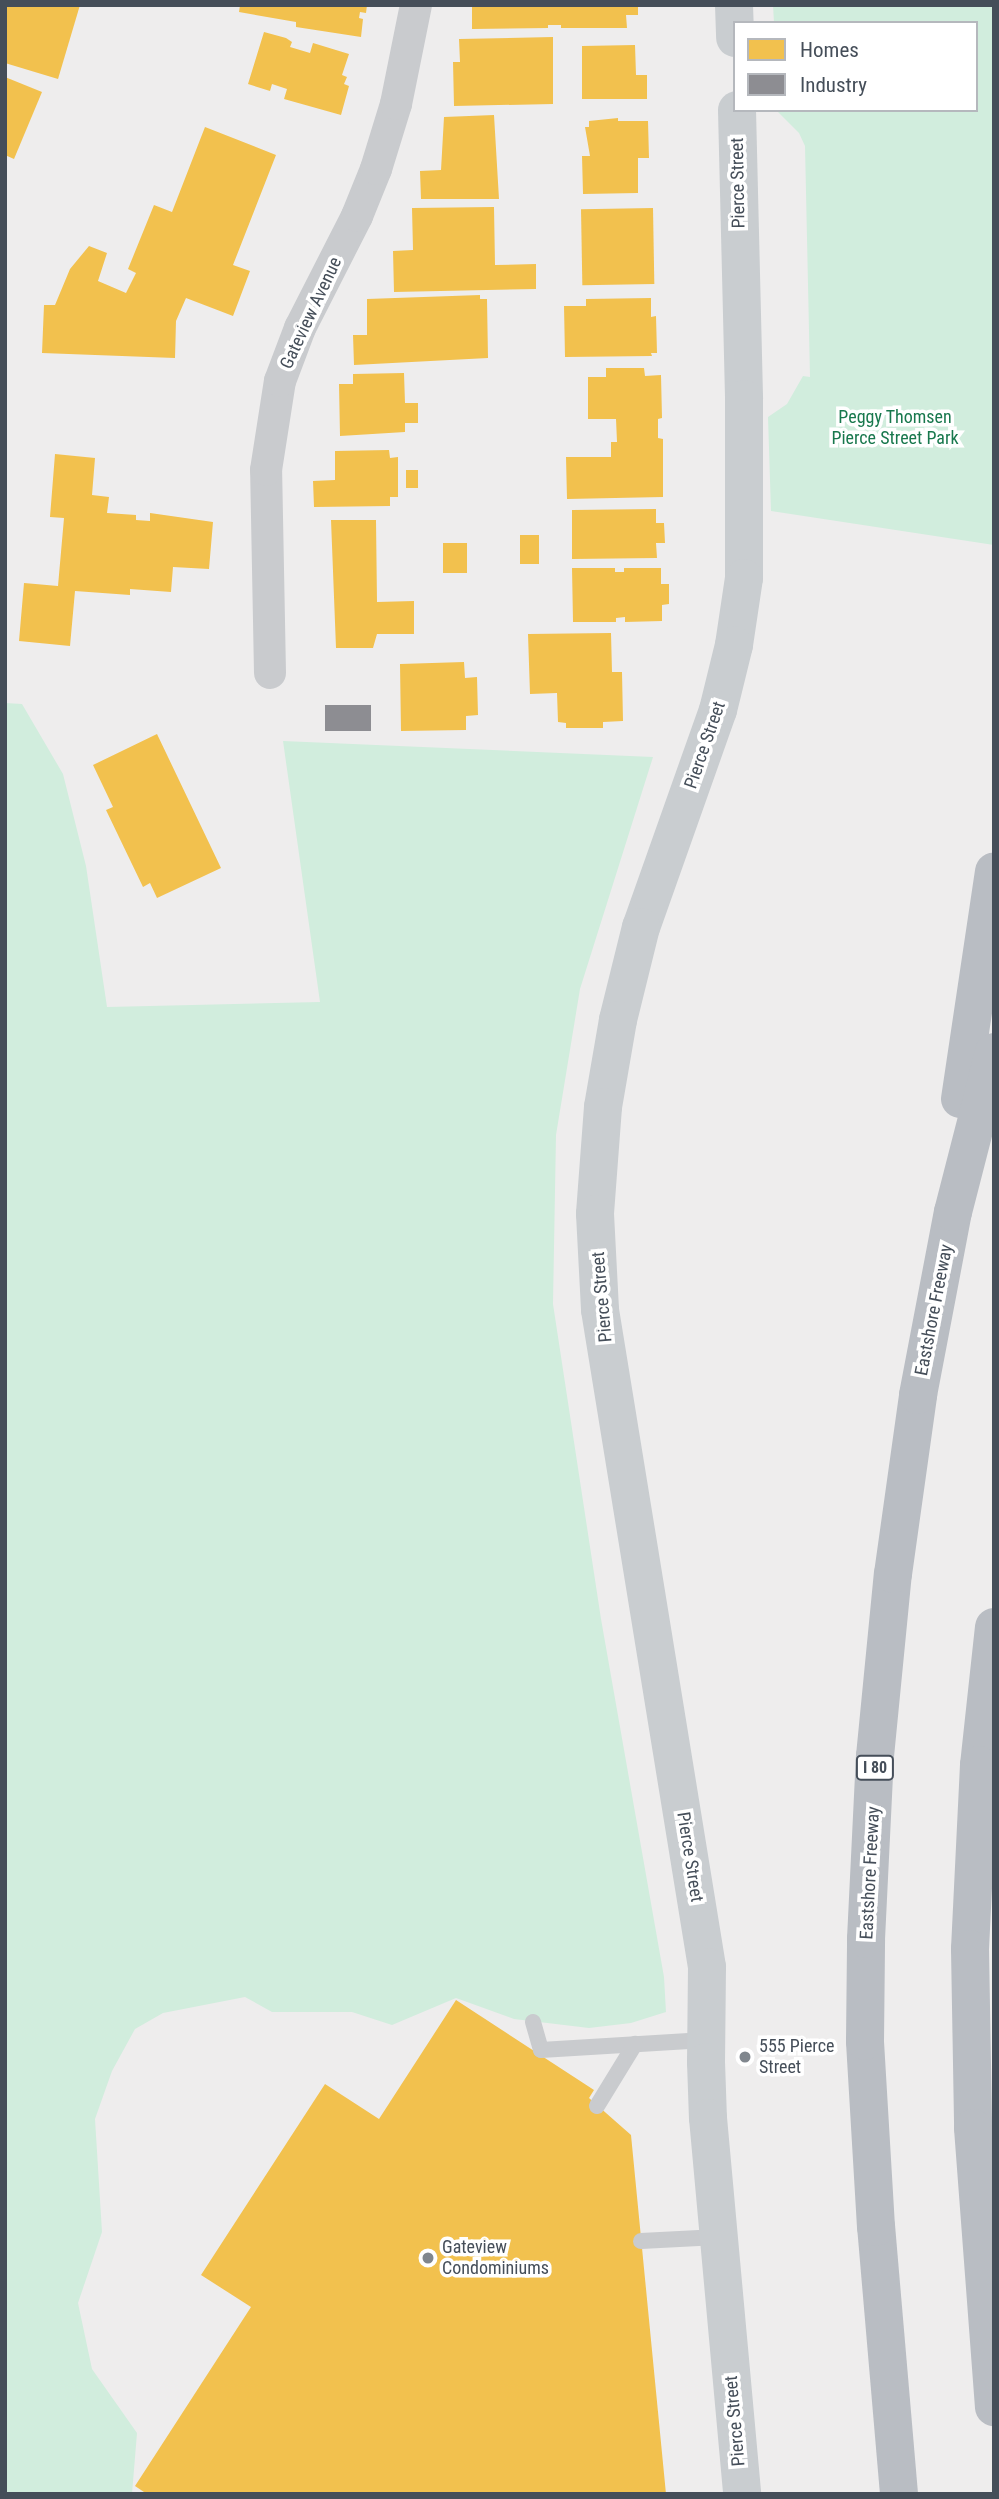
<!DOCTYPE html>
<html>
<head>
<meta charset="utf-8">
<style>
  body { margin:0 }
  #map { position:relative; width:999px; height:2499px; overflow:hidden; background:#eeeded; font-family:"Roboto Condensed",sans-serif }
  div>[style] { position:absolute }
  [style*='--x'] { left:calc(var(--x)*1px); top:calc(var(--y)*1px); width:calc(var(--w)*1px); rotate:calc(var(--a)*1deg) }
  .green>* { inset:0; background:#d1eddd }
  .homes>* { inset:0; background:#f2c14e; transform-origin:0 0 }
  .industry>* { inset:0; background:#8d8d92; transform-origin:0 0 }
  .lane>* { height:16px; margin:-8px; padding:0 8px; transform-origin:8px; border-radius:8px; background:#c9cbce }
  .street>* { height:32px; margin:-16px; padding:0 16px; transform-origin:16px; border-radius:16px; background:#c9cbce }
  .secondary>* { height:38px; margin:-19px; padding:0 19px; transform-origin:19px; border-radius:19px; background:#c9cdd0 }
  .highway>* { height:38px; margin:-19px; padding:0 19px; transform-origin:19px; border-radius:19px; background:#b9bdc3 }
  .dots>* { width:19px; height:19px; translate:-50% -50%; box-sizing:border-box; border:4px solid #fff; border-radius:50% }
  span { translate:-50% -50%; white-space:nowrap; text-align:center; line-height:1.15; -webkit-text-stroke:7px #fff; paint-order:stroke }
  .shield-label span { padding:2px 5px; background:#fff; border:2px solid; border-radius:5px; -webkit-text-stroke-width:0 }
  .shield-label { font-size:16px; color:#454e59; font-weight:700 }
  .street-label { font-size:18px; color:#454e59 }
  .park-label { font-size:18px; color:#18784d }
  .poi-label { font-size:18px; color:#454e59 }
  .left { translate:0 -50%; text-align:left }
  .frame { position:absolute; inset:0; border:7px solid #454e59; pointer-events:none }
  .legend { position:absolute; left:733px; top:21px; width:245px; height:91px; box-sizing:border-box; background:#fff; border:2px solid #b5b8bd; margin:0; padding:9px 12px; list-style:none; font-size:21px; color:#454e59 }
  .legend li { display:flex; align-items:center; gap:14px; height:35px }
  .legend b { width:35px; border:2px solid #b5b8bd }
</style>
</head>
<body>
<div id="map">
  <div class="green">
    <div style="clip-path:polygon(773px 5px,994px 5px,994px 545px,771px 511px,768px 417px,787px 404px,803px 376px,810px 377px,805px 146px,799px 133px,776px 110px,976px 110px,976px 23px,774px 23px)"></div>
    <div style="clip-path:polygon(5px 703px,22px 704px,63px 774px,86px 866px,107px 1007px,320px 1002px,283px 741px,653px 757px,580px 989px,556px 1135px,553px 1304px,601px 1619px,664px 1977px,666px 2012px,631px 2023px,589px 2028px,514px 2019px,456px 1998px,392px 2025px,352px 2012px,272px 2012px,245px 1997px,163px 2013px,135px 2029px,112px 2071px,95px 2119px,102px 2232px,78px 2303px,92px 2369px,137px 2433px,132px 2494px,5px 2494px)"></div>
  </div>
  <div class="homes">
    <div style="clip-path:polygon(5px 5px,80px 5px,58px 79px,5px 63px)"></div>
    <div style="clip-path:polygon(240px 5px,367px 5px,366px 13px,360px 12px,359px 18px,363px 19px,361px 37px,296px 27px,296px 22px,239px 12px)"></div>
    <div style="clip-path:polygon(472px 5px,638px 5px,638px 15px,626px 15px,627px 28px,561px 28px,561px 25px,548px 25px,548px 28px,472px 29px)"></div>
    <div style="clip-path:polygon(264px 32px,286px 38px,292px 42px,290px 47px,310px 53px,313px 43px,349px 54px,342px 75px,347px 77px,344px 84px,349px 86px,341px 115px,284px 99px,287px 89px,272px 84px,270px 91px,248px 84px)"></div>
    <div style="clip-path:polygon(553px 37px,553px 104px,454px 106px,453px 62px,460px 62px,459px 39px)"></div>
    <div style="clip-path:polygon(635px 45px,636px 75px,647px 75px,647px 99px,582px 99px,582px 46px)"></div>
    <div style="clip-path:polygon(5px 77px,42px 92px,14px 159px,5px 155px)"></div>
    <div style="clip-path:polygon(494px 115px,499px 199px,421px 199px,420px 171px,441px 170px,444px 117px)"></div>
    <div style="clip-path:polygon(618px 118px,618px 121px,648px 121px,649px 158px,638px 158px,638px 193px,583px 194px,582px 156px,590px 156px,585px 127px,589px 127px,589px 121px)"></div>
    <div style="clip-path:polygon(205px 127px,276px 155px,233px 265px,250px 271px,233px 316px,186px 298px,176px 321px,175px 358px,42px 353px,44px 305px,55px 305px,70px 269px,89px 246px,107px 253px,98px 281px,126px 293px,136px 273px,128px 269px,154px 205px,172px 212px)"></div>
    <div style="clip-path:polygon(494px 207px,495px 265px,536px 264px,536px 289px,394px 292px,393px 251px,413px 250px,412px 208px)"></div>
    <div style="left:653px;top:208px;width:76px;height:72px;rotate:89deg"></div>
    <div style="clip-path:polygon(480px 295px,480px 299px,487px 299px,488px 358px,354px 365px,353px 335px,367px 335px,367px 299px)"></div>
    <div style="clip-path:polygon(651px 298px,651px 317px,656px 316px,657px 353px,651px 353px,652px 356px,565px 357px,564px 306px,586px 306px,586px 299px)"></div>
    <div style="clip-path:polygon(606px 368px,644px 368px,645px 376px,661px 375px,662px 418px,658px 419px,658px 438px,663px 439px,663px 497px,567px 499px,566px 457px,611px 457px,611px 442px,617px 442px,616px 419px,588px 419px,588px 377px,606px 377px)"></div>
    <div style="clip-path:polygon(404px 373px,405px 403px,418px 403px,418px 423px,405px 423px,405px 432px,340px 436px,339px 384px,353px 384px,353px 374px)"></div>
    <div style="clip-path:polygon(389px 450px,390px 458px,398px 457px,398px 497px,390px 497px,390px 506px,314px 507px,313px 481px,335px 480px,335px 451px)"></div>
    <div style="clip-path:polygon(55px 454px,95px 458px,92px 495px,109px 497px,107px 513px,136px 515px,136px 520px,150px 521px,150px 513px,213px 522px,209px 569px,173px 567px,171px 592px,130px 589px,130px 595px,75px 591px,70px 646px,19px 641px,24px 583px,58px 586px,64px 518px,50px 517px)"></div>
    <div style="left:406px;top:470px;width:12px;height:18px"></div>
    <div style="clip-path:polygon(656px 509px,656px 523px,664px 523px,665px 543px,656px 543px,657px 558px,572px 559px,572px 510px)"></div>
    <div style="clip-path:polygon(331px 520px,376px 520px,377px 602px,414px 601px,414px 634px,377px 634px,373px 648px,336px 648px)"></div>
    <div style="left:520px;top:535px;width:19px;height:29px"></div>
    <div style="left:467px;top:543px;width:30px;height:24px;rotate:90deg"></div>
    <div style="clip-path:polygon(572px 568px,615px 568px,615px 572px,624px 572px,624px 568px,661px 568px,661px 584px,669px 584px,669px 604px,662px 605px,662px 621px,625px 622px,625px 617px,616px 618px,616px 622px,573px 622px)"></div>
    <div style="clip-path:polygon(611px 633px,612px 672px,622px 672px,623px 721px,603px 722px,603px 728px,566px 728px,566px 723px,558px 722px,557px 693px,530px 694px,528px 634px)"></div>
    <div style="clip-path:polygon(464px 662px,465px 678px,477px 677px,478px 715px,466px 716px,466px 730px,401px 731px,400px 664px)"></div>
    <div style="clip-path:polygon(157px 734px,221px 868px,157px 898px,150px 883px,143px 887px,106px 810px,113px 807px,93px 765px)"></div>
    <div style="clip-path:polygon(456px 2000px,594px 2090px,589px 2098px,631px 2135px,666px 2494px,147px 2494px,135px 2486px,251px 2307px,201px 2275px,325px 2084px,379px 2119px)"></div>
  </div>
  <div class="industry">
    <div style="left:371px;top:705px;width:26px;height:46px;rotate:90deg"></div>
  </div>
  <div class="lane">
    <div style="--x:533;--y:2022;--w:29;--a:74"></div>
    <div style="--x:541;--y:2050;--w:165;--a:-3.5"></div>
    <div style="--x:597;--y:2106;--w:73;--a:-58.5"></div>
    <div style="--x:641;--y:2241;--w:77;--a:-3"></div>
  </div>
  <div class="street">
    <div style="--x:270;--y:673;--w:203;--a:-91.1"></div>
    <div style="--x:266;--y:470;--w:90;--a:-81.1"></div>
    <div style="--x:280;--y:381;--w:57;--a:-69.3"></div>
    <div style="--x:300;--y:328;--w:126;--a:-63"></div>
    <div style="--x:357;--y:216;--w:51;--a:-68"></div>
    <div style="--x:376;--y:169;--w:68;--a:-72.9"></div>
    <div style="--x:396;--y:104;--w:101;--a:-78.6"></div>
  </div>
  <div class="secondary">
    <div style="--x:734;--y:5;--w:33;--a:88"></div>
    <div style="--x:737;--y:110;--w:289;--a:88.6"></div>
    <div style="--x:744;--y:399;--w:179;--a:90"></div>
    <div style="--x:744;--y:578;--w:68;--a:98.5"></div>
    <div style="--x:734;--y:645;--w:67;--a:103.8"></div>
    <div style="--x:718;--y:710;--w:230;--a:109.5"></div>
    <div style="--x:641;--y:927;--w:96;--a:103.9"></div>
    <div style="--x:618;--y:1020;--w:88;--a:99.8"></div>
    <div style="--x:603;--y:1107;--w:107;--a:94.3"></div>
    <div style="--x:595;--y:1214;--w:96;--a:87"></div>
    <div style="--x:600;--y:1310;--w:666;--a:80.75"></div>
    <div style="--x:707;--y:1967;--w:95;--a:90.6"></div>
    <div style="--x:706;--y:2062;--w:56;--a:88"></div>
    <div style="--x:708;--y:2118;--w:378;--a:84.8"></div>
  </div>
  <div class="highway">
    <div style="--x:960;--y:1099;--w:230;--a:-81.5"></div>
    <div style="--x:994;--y:1627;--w:139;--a:96.2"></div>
    <div style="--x:979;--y:1765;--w:184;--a:92.8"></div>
    <div style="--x:970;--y:1949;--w:179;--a:89"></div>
    <div style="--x:973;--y:2128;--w:280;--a:85.7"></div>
    <div style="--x:899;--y:2494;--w:268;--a:-94.9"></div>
    <div style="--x:876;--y:2227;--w:186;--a:-93.4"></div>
    <div style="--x:865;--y:2041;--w:102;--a:-89.4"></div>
    <div style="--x:866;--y:1939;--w:183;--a:-87.2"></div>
    <div style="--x:875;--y:1756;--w:183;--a:-84.4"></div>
    <div style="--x:893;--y:1574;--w:181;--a:-82"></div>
    <div style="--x:918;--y:1395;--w:186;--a:-79.2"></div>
    <div style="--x:953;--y:1212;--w:165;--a:-75.6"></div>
  </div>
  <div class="dots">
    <div style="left:745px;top:2057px;background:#80868d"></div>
    <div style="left:428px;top:2258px;background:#80868d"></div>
  </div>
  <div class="shield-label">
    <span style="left:875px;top:1768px">I 80</span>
  </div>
  <div class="street-label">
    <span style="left:738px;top:183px;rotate:-91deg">Pierce Street</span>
    <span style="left:311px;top:313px;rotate:-65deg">Gateview Avenue</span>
    <span style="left:705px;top:745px;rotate:-71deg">Pierce Street</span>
    <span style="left:602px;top:1297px;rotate:-95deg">Pierce Street</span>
    <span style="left:934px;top:1310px;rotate:-79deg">Eastshore Freeway</span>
    <span style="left:690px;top:1857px;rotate:81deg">Pierce Street</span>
    <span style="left:870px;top:1873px;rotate:-87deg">Eastshore Freeway</span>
    <span style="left:735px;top:2421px;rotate:-95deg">Pierce Street</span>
  </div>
  <div class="park-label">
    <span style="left:895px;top:428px">Peggy Thomsen<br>Pierce Street Park</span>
  </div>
  <div class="poi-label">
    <span class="left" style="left:759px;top:2057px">555 Pierce<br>Street</span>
    <span class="left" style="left:442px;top:2258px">Gateview<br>Condominiums</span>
  </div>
  <div class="frame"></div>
  <ul class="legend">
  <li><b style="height:19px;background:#f2c14e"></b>Homes</li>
  <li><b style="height:19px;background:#8d8d92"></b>Industry</li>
  </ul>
</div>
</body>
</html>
